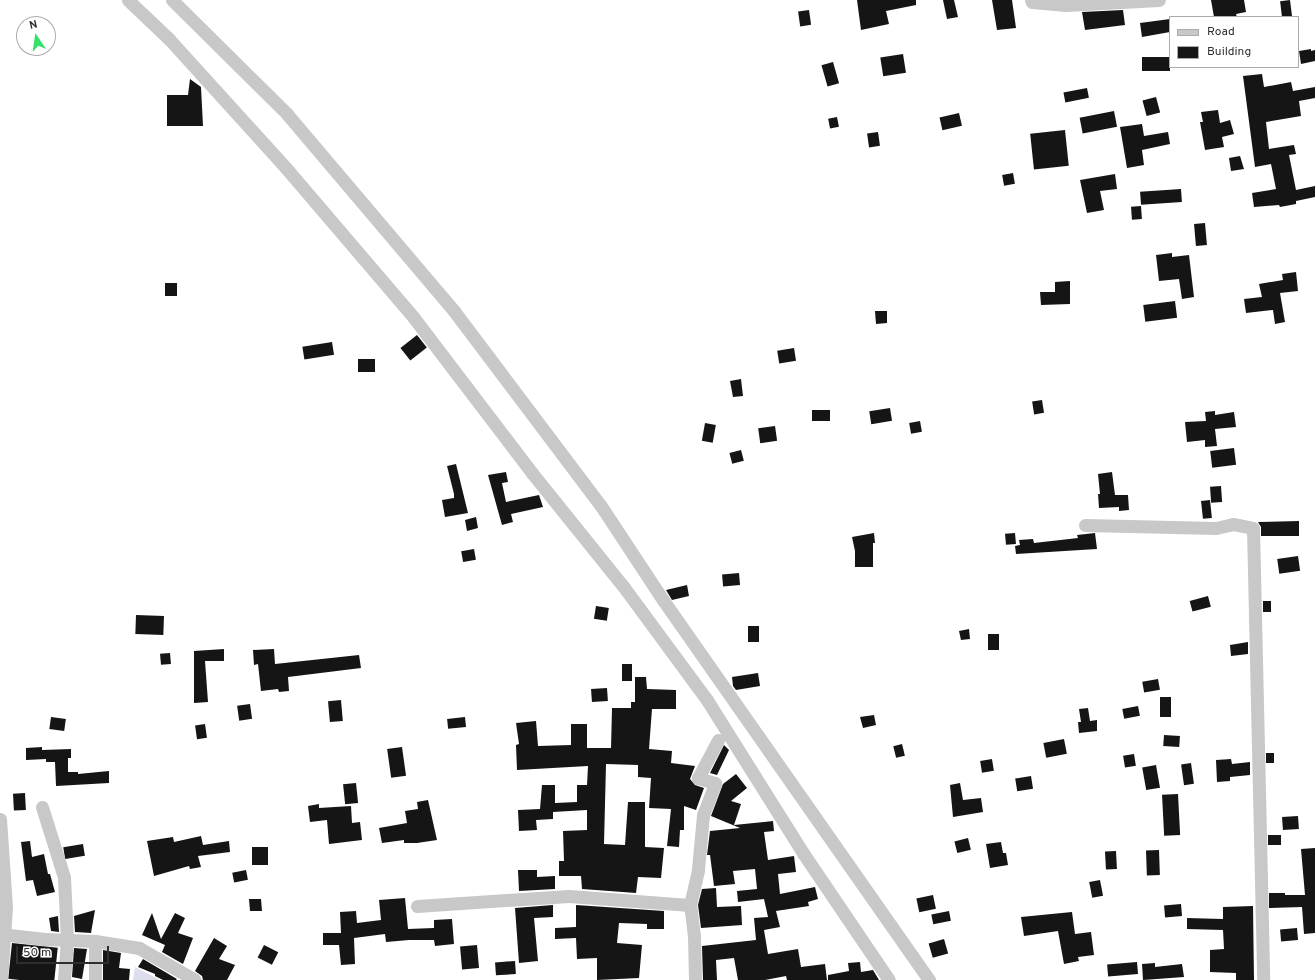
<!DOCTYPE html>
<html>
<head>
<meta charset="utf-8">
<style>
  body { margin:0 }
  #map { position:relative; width:1315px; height:980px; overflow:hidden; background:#fff; font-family:Overpass,sans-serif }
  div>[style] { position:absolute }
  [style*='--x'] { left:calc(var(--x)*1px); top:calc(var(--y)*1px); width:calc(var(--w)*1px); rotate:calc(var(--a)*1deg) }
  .green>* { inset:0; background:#dcdeeb }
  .building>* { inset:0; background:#151515; transform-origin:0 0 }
  .street>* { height:13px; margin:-6.5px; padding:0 6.5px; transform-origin:6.5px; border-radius:6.5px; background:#c8c8c8 }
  span { translate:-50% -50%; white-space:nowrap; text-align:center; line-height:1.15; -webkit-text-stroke:4px #fff; paint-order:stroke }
  .legend { position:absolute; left:1169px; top:16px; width:130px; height:52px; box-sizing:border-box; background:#fff; border:1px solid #ababab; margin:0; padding:5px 7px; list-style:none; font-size:12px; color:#2e2e2e }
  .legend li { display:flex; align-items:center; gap:8px; height:20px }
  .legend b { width:20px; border:1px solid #ababab }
  .north { position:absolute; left:16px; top:16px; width:40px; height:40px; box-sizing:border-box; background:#fff; border:1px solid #ababab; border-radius:50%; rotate:347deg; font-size:11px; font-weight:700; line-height:16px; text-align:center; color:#2e2e2e }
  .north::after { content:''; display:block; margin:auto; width:14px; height:18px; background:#35e16b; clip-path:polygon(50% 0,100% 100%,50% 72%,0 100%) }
  .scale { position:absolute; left:16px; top:946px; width:93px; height:18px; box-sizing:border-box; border:2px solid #2e2e2e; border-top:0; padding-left:5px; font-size:12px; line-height:14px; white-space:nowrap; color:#2e2e2e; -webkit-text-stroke:3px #fff; paint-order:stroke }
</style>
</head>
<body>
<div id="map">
  <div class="green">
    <div style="clip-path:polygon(135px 967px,160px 980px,133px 980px)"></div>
  </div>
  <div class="building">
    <div style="clip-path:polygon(857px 0,916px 0,916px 5px,886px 11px,889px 24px,861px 30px)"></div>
    <div style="clip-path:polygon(943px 0,954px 0,958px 17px,947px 19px)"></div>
    <div style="clip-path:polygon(992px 0,1012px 0,1016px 28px,997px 30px)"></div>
    <div style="clip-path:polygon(1211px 0,1244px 0,1246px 12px,1236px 14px,1237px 17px,1214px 17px)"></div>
    <div style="left:1290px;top:0;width:17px;height:10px;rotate:83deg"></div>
    <div style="left:809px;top:10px;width:15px;height:11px;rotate:82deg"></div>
    <div style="clip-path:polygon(1123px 10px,1125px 25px,1085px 30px,1082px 12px)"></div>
    <div style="clip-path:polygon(1170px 19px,1170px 32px,1142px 37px,1140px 23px)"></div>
    <div style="clip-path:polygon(1311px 49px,1311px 51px,1315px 50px,1315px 61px,1301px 64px,1299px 51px)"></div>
    <div style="left:903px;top:54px;width:19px;height:23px;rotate:81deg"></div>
    <div style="left:1170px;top:57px;width:14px;height:28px;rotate:90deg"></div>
    <div style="left:833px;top:62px;width:22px;height:12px;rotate:74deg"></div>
    <div style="clip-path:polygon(1262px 74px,1264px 87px,1291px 82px,1293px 91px,1315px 87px,1315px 98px,1299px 101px,1301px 116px,1266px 122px,1269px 149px,1294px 145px,1296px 154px,1289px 155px,1296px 190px,1315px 186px,1315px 197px,1296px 201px,1296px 204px,1280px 207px,1279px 205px,1254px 207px,1252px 193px,1276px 189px,1271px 164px,1255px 167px,1243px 76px)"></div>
    <div style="clip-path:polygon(190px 79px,201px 87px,203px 126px,167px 126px,167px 95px,188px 95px)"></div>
    <div style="left:1087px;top:88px;width:10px;height:24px;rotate:79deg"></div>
    <div style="left:1156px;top:97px;width:16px;height:14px;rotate:75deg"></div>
    <div style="clip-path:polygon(1218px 110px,1220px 123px,1230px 120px,1234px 134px,1222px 137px,1224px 147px,1205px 150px,1200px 122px,1203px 122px,1201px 112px)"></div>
    <div style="left:1114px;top:111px;width:16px;height:35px;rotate:79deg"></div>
    <div style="left:959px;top:113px;width:13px;height:20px;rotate:77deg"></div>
    <div style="left:837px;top:117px;width:10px;height:9px;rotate:79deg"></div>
    <div style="clip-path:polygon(1142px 124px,1144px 136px,1168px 132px,1170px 144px,1142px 150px,1144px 165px,1127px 168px,1120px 127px)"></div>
    <div style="left:1065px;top:130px;width:36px;height:35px;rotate:84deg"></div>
    <div style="left:878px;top:132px;width:14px;height:11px;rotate:82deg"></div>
    <div style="clip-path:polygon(1240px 156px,1244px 169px,1231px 171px,1229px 158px)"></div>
    <div style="left:1013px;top:173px;width:11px;height:11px;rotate:80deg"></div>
    <div style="clip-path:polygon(1115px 174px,1117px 189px,1100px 191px,1104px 210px,1087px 213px,1080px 180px)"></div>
    <div style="left:1181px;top:189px;width:13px;height:41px;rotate:86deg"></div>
    <div style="left:1141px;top:206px;width:13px;height:10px;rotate:86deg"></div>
    <div style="left:1205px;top:223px;width:22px;height:11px;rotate:85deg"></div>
    <div style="clip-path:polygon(1172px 253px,1172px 257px,1189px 255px,1194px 297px,1182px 299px,1179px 279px,1159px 281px,1156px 255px)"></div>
    <div style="clip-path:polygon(1296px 272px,1298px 291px,1280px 293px,1285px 322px,1275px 324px,1273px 310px,1246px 313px,1244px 299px,1262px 297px,1259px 284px,1283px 280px,1282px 274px)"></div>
    <div style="clip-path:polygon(1070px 281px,1070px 304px,1041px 305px,1040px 292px,1055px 292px,1055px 282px)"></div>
    <div style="left:165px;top:283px;width:12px;height:13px"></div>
    <div style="left:1175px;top:301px;width:17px;height:32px;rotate:83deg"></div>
    <div style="clip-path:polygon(875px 311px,887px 311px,887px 323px,876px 324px)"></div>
    <div style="left:417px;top:335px;width:16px;height:21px;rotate:52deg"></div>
    <div style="left:332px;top:342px;width:13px;height:30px;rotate:81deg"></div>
    <div style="left:794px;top:348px;width:13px;height:17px;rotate:81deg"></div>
    <div style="left:358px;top:359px;width:17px;height:13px"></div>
    <div style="clip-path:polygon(741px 379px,743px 396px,733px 397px,730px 381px)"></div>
    <div style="left:1042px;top:400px;width:13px;height:10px;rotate:81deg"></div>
    <div style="left:890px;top:408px;width:13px;height:21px;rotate:81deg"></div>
    <div style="left:830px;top:410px;width:11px;height:18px;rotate:90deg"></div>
    <div style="clip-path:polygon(1215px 411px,1215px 415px,1234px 412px,1236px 427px,1215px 429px,1217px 446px,1205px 447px,1205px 440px,1187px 442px,1185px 422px,1206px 421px,1205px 412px)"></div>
    <div style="left:920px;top:421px;width:11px;height:11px;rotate:80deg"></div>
    <div style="left:705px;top:423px;width:11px;height:18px;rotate:10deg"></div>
    <div style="left:775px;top:426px;width:15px;height:17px;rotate:82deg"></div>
    <div style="left:1234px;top:448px;width:17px;height:24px;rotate:83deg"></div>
    <div style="left:741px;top:450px;width:11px;height:12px;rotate:75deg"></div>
    <div style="clip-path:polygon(456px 464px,468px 513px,445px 517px,442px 500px,454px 498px,454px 494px,447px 466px)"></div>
    <div style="clip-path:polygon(506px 472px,508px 482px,502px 483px,506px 502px,539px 495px,543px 507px,511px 514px,513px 522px,502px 525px,488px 475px)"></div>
    <div style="clip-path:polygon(1112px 472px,1115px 495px,1128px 495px,1129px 510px,1119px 511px,1119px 507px,1099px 508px,1098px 494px,1100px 494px,1098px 474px)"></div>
    <div style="left:1221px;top:486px;width:16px;height:11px;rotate:86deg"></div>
    <div style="left:1210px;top:500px;width:18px;height:9px;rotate:84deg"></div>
    <div style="clip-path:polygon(476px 517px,478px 528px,467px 531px,465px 520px)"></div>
    <div style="clip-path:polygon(1299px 521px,1299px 536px,1261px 536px,1261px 527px,1258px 522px)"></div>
    <div style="clip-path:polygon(874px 533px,875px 543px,873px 543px,873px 567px,855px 567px,855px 551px,852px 537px)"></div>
    <div style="left:1015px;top:533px;width:11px;height:10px;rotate:85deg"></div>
    <div style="clip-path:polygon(1095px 533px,1097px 549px,1016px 554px,1015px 546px,1020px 545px,1019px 540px,1033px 539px,1034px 543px,1078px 538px,1077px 535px)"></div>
    <div style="left:474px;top:549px;width:11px;height:13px;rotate:80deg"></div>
    <div style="left:1298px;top:556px;width:15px;height:21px;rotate:82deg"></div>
    <div style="left:739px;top:573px;width:12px;height:17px;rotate:85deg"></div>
    <div style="clip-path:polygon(687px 585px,689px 596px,672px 600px,666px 590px)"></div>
    <div style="left:1208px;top:596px;width:11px;height:19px;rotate:75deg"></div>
    <div style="left:1263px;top:601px;width:8px;height:11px"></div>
    <div style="left:596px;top:606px;width:13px;height:13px;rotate:9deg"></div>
    <div style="left:136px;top:615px;width:28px;height:19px;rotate:2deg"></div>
    <div style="left:748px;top:626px;width:11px;height:16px"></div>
    <div style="clip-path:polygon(969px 629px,970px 639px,961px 640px,959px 631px)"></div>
    <div style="left:999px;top:634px;width:16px;height:11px;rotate:90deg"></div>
    <div style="clip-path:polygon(1248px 642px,1248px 654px,1231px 656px,1230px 645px)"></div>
    <div style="clip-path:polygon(224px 649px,224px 661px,205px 661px,208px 702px,194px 703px,194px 651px)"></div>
    <div style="clip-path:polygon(274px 649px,275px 664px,359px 655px,361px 668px,288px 677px,289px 691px,279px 692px,278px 689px,261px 691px,258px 664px,254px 665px,253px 650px)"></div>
    <div style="left:170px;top:653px;width:11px;height:10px;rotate:85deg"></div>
    <div style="left:622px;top:664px;width:10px;height:17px"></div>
    <div style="clip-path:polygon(758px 673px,760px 686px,736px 690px,733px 686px,732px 677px)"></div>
    <div style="clip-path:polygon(635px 677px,646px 677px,647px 689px,676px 690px,676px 709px,652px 709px,649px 749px,672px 751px,671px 763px,695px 766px,690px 779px,695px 785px,704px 788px,696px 810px,684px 806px,684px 830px,680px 830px,679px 847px,667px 846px,671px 809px,649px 808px,651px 778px,638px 777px,638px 765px,606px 764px,604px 844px,625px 845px,628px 802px,645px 802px,645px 847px,664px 848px,661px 878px,638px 877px,636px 893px,582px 889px,581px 876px,559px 876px,559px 861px,564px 861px,563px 831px,587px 830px,587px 810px,553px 812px,553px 819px,536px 820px,537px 830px,519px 831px,518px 810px,540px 809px,542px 785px,555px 785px,555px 803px,577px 802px,577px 785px,587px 785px,588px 766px,517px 770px,516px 745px,519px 744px,516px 723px,536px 721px,538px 746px,571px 745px,571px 724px,587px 724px,587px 748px,611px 748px,612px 708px,631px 708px,631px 702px,635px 702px)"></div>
    <div style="left:1158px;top:679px;width:11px;height:16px;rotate:80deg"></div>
    <div style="left:607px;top:688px;width:13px;height:16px;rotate:86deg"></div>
    <div style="left:1160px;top:697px;width:11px;height:20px"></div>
    <div style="left:341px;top:700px;width:21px;height:13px;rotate:85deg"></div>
    <div style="left:250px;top:704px;width:15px;height:13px;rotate:82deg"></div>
    <div style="left:1138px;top:706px;width:10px;height:16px;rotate:79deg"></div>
    <div style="clip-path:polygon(1088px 708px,1090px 721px,1097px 720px,1097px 731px,1079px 733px,1078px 722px,1081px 722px,1079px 709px)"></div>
    <div style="clip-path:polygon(874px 715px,876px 725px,863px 728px,860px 717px)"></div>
    <div style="left:51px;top:717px;width:15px;height:12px;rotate:8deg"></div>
    <div style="left:465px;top:717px;width:10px;height:18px;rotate:84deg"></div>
    <div style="left:205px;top:724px;width:14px;height:10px;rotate:82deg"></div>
    <div style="left:1164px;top:735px;width:16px;height:11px;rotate:4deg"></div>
    <div style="left:1064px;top:739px;width:15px;height:21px;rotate:79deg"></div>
    <div style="left:902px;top:744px;width:12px;height:9px;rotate:76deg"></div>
    <div style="clip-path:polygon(724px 745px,729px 750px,717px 775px,710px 773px)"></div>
    <div style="clip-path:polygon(42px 747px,42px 750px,71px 749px,71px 758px,68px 758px,68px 772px,78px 772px,78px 774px,109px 771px,109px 783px,56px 786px,55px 762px,46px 762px,46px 759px,26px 760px,26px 748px)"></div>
    <div style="left:402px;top:747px;width:29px;height:15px;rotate:82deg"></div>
    <div style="left:1266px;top:753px;width:8px;height:10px"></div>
    <div style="left:1134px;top:754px;width:12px;height:11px;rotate:81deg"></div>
    <div style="left:992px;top:759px;width:12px;height:12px;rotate:81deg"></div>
    <div style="clip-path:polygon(1231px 759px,1232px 764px,1250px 762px,1250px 775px,1230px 777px,1230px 781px,1217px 782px,1216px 760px)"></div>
    <div style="left:1191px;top:763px;width:21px;height:10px;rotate:82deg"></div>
    <div style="left:1156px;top:765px;width:23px;height:14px;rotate:80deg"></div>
    <div style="clip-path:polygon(736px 774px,747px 788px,731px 801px,741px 804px,734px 825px,773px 821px,774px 831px,764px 832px,768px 860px,794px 856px,796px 872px,778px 874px,780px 894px,815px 887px,818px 899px,808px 902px,809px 906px,776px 911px,780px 927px,764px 930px,768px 954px,798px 949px,801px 967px,825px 964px,827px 980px,787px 980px,786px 976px,765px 980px,738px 980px,734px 958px,716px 960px,717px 980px,703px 980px,702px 946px,756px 940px,754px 918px,768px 917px,764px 899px,738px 902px,737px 891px,757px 889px,755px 869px,733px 871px,735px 884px,714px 886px,710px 855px,707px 855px,710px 831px,740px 828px,711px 816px,723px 784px)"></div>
    <div style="left:1031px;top:776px;width:13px;height:16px;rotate:81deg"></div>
    <div style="left:356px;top:783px;width:20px;height:13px;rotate:84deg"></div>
    <div style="clip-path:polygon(960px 783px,963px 800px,981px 798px,983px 812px,953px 817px,950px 785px)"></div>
    <div style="left:25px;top:793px;width:17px;height:12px;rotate:87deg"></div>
    <div style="left:1178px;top:794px;width:41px;height:16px;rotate:87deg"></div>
    <div style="clip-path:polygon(428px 800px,437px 840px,417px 843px,404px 843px,404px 840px,382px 843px,379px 828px,407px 823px,405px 811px,418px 809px,417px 802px)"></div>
    <div style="clip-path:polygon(319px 804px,319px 808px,351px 806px,352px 823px,360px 822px,362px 840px,329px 844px,327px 820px,310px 822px,308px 806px)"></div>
    <div style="left:1298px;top:816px;width:13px;height:16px;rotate:86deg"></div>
    <div style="left:1268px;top:835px;width:13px;height:10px"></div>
    <div style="clip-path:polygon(201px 836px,203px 845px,229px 841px,230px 852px,198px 856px,201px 867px,190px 869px,189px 866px,154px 876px,147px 841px,173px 837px,174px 842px)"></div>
    <div style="left:968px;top:838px;width:12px;height:14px;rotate:76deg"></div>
    <div style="clip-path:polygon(30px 841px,32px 857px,44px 854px,48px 874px,50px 874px,55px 892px,37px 896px,33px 880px,26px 881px,21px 842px)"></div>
    <div style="clip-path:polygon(1001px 842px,1003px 853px,1006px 853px,1008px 865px,990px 868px,986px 844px)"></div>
    <div style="left:83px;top:844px;width:12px;height:20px;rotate:81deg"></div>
    <div style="left:252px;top:847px;width:16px;height:18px"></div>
    <div style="clip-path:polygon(1315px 848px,1315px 933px,1304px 934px,1302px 907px,1269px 908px,1269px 893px,1285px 893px,1285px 895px,1305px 895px,1301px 849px)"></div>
    <div style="left:1159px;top:850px;width:25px;height:13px;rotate:88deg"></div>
    <div style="left:1116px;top:851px;width:18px;height:11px;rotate:87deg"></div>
    <div style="left:246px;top:870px;width:10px;height:14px;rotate:79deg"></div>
    <div style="clip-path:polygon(518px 870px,537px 870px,537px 877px,555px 876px,555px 889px,519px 891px)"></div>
    <div style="left:1100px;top:880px;width:16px;height:11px;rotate:79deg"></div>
    <div style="clip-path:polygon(716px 888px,717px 907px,741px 906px,742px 925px,701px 928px,698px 905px,702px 889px)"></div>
    <div style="left:933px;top:895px;width:14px;height:17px;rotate:78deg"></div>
    <div style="clip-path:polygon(405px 898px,408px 929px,434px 928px,434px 920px,452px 919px,454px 944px,435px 946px,434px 940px,409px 940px,386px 942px,385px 934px,354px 938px,355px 964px,341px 965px,339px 945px,323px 945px,323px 933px,341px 933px,340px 912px,356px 911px,357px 923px,381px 920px,379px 900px)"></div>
    <div style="clip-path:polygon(249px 899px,261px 899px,262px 911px,250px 911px)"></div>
    <div style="left:1181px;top:904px;width:12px;height:17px;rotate:85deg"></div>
    <div style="clip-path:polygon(553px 905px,553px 917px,534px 918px,538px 961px,519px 963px,515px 908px)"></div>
    <div style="clip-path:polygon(576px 905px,664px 911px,664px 929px,647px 929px,647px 924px,619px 923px,617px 943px,642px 945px,639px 978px,597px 980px,597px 958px,577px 959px,576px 938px,555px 939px,555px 928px,576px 927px)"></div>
    <div style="clip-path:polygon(1253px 906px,1254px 980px,1236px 980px,1236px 973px,1210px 972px,1210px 950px,1224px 949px,1223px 930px,1187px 929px,1187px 918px,1223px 919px,1223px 907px)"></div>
    <div style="clip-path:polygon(95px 910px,91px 933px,75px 932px,74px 916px)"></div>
    <div style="left:949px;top:911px;width:10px;height:18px;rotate:79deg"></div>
    <div style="clip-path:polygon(1072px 912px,1075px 934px,1091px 932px,1094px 955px,1078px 957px,1079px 961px,1064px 964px,1058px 931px,1024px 936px,1021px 917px)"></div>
    <div style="clip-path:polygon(152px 913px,161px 939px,175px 913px,185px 918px,178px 933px,193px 938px,183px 964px,162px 952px,165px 945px,142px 935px)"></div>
    <div style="clip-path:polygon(58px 916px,59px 932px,51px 931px,49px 918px)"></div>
    <div style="left:1297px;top:928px;width:12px;height:17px;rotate:85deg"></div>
    <div style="clip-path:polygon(214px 938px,227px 946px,219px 959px,235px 965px,227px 980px,203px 980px,202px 976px,195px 971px)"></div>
    <div style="left:944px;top:939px;width:15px;height:16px;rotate:74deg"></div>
    <div style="left:12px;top:943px;width:46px;height:36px;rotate:6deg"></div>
    <div style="left:264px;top:945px;width:16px;height:14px;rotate:27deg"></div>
    <div style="left:477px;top:945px;width:23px;height:17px;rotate:85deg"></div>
    <div style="clip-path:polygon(74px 948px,87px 949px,82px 979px,72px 977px)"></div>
    <div style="clip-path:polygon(103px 950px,121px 953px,119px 968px,130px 969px,129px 980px,103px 980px)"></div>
    <div style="clip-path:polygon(143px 959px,177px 979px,176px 980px,163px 980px,155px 976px,155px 974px,138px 967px)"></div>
    <div style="left:515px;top:961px;width:13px;height:20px;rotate:86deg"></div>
    <div style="clip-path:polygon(860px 962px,861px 972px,873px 970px,879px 980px,828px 980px,828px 975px,849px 971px,848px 963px)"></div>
    <div style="left:1137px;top:962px;width:12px;height:30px;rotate:85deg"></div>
    <div style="clip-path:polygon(1155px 963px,1155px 967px,1182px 964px,1184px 977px,1143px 980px,1142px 964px)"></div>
  </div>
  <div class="street">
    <div style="--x:128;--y:0;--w:57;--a:43.6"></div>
    <div style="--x:169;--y:39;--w:174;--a:47.8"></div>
    <div style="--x:286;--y:168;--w:197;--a:49.5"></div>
    <div style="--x:414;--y:318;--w:195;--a:52.7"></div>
    <div style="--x:532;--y:473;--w:145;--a:51.2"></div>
    <div style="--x:623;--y:586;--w:142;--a:53.6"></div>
    <div style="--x:707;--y:700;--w:181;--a:57.9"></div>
    <div style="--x:803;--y:853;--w:153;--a:55.9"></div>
    <div style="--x:172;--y:0;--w:162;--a:44.7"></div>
    <div style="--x:287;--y:114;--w:258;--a:49.7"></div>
    <div style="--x:454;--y:311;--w:244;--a:53"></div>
    <div style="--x:601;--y:506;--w:113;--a:56.6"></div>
    <div style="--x:663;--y:600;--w:464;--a:55"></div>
    <div style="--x:1031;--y:0;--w:2;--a:63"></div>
    <div style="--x:1032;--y:2;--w:34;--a:5"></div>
    <div style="--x:1066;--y:5;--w:93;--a:-3.1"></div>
    <div style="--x:1085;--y:525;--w:131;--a:1.3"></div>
    <div style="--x:1216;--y:528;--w:17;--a:-13"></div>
    <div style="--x:1233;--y:524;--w:20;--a:11"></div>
    <div style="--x:1253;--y:528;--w:452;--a:88.7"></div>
    <div style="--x:42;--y:807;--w:73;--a:72.6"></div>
    <div style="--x:64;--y:877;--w:63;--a:87.3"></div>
    <div style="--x:67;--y:940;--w:40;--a:94.3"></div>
    <div style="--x:0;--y:819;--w:88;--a:86.1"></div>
    <div style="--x:6;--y:907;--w:73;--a:93.9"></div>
    <div style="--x:417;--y:906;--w:152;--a:-3.8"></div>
    <div style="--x:569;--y:896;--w:121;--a:4.3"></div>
    <div style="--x:0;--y:934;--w:45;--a:6.3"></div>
    <div style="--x:45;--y:939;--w:50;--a:2.3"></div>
    <div style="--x:95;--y:941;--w:45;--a:9"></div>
    <div style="--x:139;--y:948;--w:64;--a:29.7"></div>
    <div style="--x:95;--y:941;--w:39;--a:90"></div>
    <div style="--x:695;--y:980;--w:44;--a:-91.3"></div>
    <div style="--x:694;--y:936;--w:31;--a:-97"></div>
    <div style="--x:690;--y:905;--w:37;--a:-77"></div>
    <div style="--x:698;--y:869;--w:54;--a:-84.7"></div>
    <div style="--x:703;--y:815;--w:34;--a:-69"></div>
    <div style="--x:715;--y:783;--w:18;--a:-164"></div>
    <div style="--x:698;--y:778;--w:43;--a:-62.2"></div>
  </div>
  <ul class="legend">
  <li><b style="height:5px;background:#c8c8c8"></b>Road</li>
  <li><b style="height:11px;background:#151515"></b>Building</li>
  </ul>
  <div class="north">N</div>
  <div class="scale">50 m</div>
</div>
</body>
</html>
